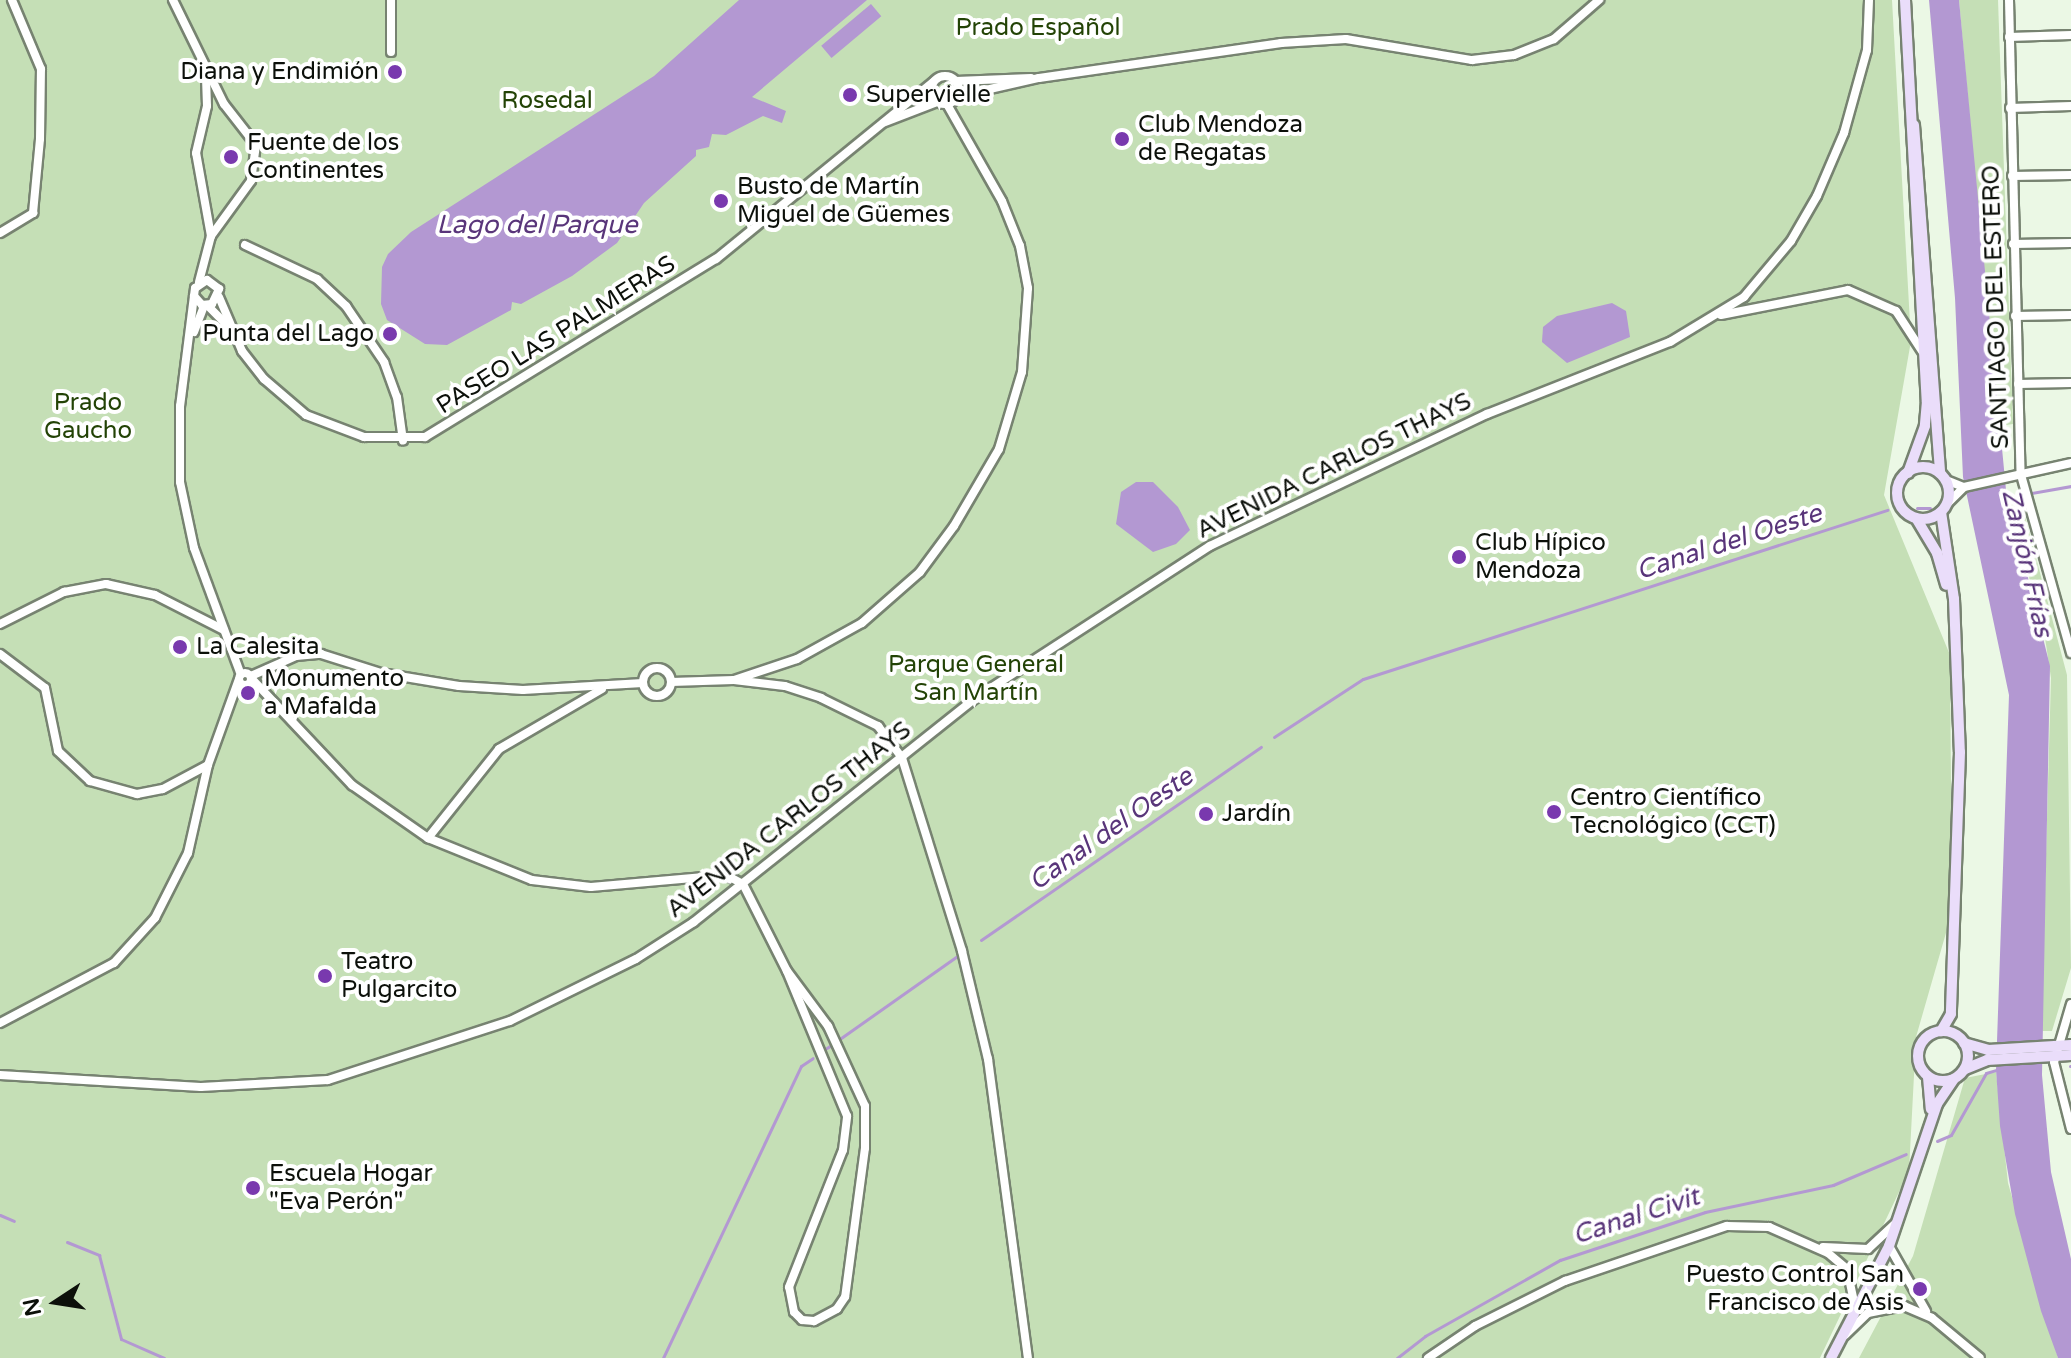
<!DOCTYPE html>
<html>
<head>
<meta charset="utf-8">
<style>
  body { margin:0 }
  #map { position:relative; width:2071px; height:1358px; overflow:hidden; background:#ebf8e5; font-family:"Varela Round",sans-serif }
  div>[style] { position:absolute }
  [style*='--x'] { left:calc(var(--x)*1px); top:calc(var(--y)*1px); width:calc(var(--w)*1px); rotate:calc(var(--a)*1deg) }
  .green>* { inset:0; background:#c5dfb6 }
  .water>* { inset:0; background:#b398d2; transform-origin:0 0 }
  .stream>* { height:3px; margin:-1.5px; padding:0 1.5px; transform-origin:1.5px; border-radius:1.5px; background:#b398d2 }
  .roads { filter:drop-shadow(2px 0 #778371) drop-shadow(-2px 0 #778371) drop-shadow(0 2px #778371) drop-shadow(0 -2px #778371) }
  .minor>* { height:8px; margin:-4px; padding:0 4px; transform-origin:4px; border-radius:4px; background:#fff }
  .minor>.ring { margin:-4px; padding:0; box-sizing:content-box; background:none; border:8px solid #fff; border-radius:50% }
  .major>* { height:10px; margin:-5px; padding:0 5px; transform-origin:5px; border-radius:5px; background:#eaddfa }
  .major>.ring { margin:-5px; padding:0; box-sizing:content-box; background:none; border:10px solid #eaddfa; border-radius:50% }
  .dots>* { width:22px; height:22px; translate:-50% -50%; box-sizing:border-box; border:4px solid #fff; border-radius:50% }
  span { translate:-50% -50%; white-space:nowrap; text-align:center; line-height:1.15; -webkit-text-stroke:8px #fff; paint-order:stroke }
  .park-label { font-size:24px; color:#234306 }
  .poi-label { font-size:24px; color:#0c100a }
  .right { translate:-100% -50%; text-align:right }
  .left { translate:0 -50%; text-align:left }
  .street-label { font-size:24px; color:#0c100a }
  .water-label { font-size:26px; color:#59357a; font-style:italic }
  .north { position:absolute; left:16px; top:1262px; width:80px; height:80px; -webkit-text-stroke:6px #fff; paint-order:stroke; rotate:258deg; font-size:22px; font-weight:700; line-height:32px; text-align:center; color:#0c100a }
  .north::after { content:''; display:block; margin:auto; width:28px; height:36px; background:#0c100a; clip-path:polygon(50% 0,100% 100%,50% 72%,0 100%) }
</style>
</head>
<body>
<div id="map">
  <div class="green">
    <div style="clip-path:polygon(0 0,1892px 0,1911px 341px,1884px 495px,1950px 655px,1952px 912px,1916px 1037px,1909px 1171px,1820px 1358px,0 1358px)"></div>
    <div style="clip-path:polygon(1959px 0,1998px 0,2013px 424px,2006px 425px,1994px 385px)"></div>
    <div style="clip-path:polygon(2020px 497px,2067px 675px,2071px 968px,2052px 1031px,2041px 1031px,2051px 678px,2044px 631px,2007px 498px)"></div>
    <div style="clip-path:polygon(1996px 1072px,2008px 1183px,2058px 1358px,1859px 1358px,1913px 1256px,1965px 1078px)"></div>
  </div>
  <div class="water">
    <div style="clip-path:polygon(739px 0,867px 0,752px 97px,786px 111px,782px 123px,763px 116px,726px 135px,712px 134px,709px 147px,696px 150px,696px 156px,644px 203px,617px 243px,572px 276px,521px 304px,512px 302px,511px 310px,447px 345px,425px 344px,387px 320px,381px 304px,382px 267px,388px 254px,411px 232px,654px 76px)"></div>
    <div style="clip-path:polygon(1929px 0,1959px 0,2006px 490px,2050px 666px,2042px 1075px,2051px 1172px,2071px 1259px,2071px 1358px,2058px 1358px,2041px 1311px,2015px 1214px,2000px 1126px,1996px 1070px,2009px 695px,1963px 477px,1955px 298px)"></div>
    <div style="left:871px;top:4px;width:16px;height:65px;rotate:50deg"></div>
    <div style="clip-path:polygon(1612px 303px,1626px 311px,1630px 337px,1567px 363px,1542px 342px,1543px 327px,1557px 316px)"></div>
    <div style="clip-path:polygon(1136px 482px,1153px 482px,1178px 507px,1190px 530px,1176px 544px,1153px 552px,1116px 524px,1121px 492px)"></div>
  </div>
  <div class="stream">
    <div style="--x:2031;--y:493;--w:41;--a:-9.9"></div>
    <div style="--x:1917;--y:508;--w:13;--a:0"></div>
    <div style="--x:1274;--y:737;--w:106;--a:-33.1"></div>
    <div style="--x:1363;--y:679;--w:551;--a:-17.88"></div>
    <div style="--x:981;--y:940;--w:340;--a:-34.6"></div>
    <div style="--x:841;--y:1038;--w:141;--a:-35.2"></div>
    <div style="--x:825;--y:1049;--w:6;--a:-31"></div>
    <div style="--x:2070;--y:1066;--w:1;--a:0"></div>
    <div style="--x:1937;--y:1141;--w:15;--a:-23"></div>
    <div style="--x:1951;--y:1135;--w:71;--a:-60.6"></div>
    <div style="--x:1986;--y:1073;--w:10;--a:-17"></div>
    <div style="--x:0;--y:1215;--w:15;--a:23"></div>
    <div style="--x:67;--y:1242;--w:35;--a:22"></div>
    <div style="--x:99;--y:1255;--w:87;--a:75.3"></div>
    <div style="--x:121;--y:1339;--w:47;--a:23.8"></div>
    <div style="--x:663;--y:1358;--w:323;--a:-64.7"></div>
    <div style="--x:801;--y:1066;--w:14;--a:-34"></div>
    <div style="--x:1397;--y:1358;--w:36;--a:-38"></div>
    <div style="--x:1425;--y:1336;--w:155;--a:-29.4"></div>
    <div style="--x:1560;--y:1260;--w:153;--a:-18.3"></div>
    <div style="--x:1705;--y:1212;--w:131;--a:-11.9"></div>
    <div style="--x:1833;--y:1185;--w:79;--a:-23"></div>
  </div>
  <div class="roads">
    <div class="minor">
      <div style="--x:173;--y:0;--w:116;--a:63.9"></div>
      <div style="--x:224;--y:104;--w:52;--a:52"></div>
      <div style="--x:256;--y:145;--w:36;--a:98"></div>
      <div style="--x:251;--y:181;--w:68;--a:126"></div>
      <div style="--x:391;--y:0;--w:52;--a:90"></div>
      <div style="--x:2009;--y:0;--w:475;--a:88.6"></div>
      <div style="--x:2021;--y:475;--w:185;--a:74.3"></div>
      <div style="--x:2009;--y:37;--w:62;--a:-1.8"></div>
      <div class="ring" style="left:931px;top:76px;width:20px;height:20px"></div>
      <div style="--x:956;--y:81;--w:75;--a:-2.3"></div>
      <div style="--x:959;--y:96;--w:82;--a:-12.7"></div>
      <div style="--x:1039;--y:78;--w:245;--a:-8.2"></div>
      <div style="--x:1281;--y:43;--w:65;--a:-3.5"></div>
      <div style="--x:1346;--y:39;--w:128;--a:9.5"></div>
      <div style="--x:1472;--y:60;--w:42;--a:-6.8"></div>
      <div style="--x:1514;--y:55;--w:43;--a:-21.8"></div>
      <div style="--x:1554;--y:39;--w:60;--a:-40.9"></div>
      <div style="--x:2010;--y:108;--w:61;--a:-1.9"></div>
      <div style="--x:885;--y:122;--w:56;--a:-21"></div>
      <div style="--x:2012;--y:176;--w:59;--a:-1"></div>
      <div style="--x:0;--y:233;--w:39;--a:-31"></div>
      <div style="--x:33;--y:213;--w:74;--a:-84.6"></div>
      <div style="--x:40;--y:139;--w:70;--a:-89.2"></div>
      <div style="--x:41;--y:69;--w:75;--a:-112.8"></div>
      <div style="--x:2013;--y:244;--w:58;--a:-1"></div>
      <div style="--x:245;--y:245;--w:80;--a:25.3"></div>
      <div style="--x:317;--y:279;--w:40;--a:43"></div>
      <div style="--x:346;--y:306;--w:68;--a:55.8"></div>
      <div style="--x:384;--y:362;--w:37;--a:70"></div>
      <div style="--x:397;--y:397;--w:44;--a:82.2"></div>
      <div style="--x:199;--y:282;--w:48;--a:-75.4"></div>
      <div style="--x:211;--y:236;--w:84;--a:-100.2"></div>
      <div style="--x:196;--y:153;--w:48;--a:-76.8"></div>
      <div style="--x:207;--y:106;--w:31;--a:-92"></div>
      <div style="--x:194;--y:296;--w:12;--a:48"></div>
      <div style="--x:202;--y:305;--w:10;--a:-6"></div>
      <div style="--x:212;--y:304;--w:17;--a:-65"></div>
      <div style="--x:219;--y:289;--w:15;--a:-143"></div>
      <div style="--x:207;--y:280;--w:14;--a:146"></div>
      <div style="--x:195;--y:288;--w:119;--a:97.2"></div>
      <div style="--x:180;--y:406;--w:76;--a:90"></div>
      <div style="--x:180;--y:482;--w:67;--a:78"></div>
      <div style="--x:194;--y:548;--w:135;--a:69.7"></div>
      <div style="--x:219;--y:297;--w:59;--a:66.9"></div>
      <div style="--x:242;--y:351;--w:36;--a:52"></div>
      <div style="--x:264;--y:379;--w:55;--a:40.6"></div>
      <div style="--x:306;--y:415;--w:62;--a:20.8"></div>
      <div style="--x:364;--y:437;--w:61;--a:0"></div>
      <div style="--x:425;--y:437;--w:341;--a:-31.5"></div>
      <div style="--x:716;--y:259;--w:280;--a:-39.2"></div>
      <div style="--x:208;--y:306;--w:27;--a:45"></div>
      <div style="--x:1721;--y:315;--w:129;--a:-11.1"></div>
      <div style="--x:1848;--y:290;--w:52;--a:23.6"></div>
      <div style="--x:1896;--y:311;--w:48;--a:57"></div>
      <div style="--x:2015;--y:316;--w:56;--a:-1"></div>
      <div style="--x:194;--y:332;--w:28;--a:-69"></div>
      <div style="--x:2018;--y:384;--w:53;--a:-1.1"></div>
      <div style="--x:1946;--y:480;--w:18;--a:22"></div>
      <div style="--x:1946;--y:505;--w:25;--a:-45"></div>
      <div style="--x:1964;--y:487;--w:110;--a:-12.6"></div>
      <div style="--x:0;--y:624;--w:72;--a:-26.6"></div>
      <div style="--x:64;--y:592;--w:43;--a:-10.8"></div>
      <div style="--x:106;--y:584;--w:50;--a:12.7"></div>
      <div style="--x:155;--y:595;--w:77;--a:26.9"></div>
      <div style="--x:0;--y:654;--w:56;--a:37.1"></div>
      <div style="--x:45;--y:688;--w:64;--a:78.3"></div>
      <div style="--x:58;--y:751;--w:44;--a:43.2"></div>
      <div style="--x:90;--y:781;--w:49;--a:15.5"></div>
      <div style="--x:137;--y:794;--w:26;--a:-11"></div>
      <div style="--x:163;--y:789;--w:51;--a:-28.1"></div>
      <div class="ring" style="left:643px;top:668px;width:20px;height:20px"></div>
      <div class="ring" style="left:239px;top:673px;width:4px;height:4px"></div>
      <div style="--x:251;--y:676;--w:49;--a:-24"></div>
      <div style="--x:296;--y:656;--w:25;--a:-5"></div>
      <div style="--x:321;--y:654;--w:63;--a:17.6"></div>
      <div style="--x:381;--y:673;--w:79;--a:9.5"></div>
      <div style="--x:459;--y:686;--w:64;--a:3.6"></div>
      <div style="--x:523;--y:690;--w:120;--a:-3.3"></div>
      <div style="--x:252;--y:679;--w:146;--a:46.7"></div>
      <div style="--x:352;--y:785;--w:93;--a:34.9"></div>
      <div style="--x:428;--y:838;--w:112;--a:22"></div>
      <div style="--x:532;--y:880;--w:59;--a:6.8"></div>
      <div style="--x:591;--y:887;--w:136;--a:-5.1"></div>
      <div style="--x:726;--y:875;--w:19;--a:28"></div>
      <div style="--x:743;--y:884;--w:97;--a:63.2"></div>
      <div style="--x:787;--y:971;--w:69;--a:53.3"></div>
      <div style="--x:828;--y:1026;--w:88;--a:65.2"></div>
      <div style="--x:865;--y:1106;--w:42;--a:90"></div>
      <div style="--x:865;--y:1148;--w:150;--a:97.6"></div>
      <div style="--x:845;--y:1297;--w:14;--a:124"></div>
      <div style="--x:837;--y:1309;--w:26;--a:152"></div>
      <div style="--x:814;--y:1321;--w:12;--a:-175"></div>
      <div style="--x:802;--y:1320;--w:11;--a:-135"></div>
      <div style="--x:794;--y:1312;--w:25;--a:-101"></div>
      <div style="--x:789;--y:1287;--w:147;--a:-68.5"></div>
      <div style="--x:843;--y:1150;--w:34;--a:-83"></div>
      <div style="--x:847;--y:1116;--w:157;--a:-112.5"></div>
      <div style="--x:734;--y:680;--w:51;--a:6.7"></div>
      <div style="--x:785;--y:686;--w:38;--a:18"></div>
      <div style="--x:821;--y:698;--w:64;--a:26.2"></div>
      <div style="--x:878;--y:726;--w:40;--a:53"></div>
      <div style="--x:902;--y:758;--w:202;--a:72.7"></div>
      <div style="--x:962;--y:951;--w:111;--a:76.5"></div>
      <div style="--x:988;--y:1059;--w:302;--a:82.4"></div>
      <div style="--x:671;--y:682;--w:63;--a:-1.8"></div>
      <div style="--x:734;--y:680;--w:66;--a:-18.4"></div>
      <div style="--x:797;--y:659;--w:74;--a:-29"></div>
      <div style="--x:862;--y:623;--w:77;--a:-41.3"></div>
      <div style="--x:920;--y:572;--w:57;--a:-53.5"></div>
      <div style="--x:954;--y:526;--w:89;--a:-59.7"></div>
      <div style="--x:999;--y:449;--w:80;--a:-73.4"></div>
      <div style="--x:1022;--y:372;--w:84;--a:-85.9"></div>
      <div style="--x:1028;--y:288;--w:43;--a:-100.8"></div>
      <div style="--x:1020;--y:246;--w:48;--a:-111.8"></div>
      <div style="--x:1002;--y:201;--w:112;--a:-119.6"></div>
      <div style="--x:428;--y:838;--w:114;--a:-51.4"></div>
      <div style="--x:499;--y:749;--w:119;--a:-30.2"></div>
      <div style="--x:2071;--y:1004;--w:60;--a:106.3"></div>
      <div style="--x:2054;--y:1062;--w:69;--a:75.8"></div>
      <div style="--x:0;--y:1023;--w:129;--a:-27.8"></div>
      <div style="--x:114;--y:963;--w:61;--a:-47.7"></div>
      <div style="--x:155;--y:918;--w:73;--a:-63.1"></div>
      <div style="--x:188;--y:853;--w:90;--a:-77.2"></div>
      <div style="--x:208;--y:765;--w:91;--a:-70.2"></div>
      <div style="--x:0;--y:1075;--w:201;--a:3.4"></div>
      <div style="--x:201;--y:1087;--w:127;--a:-3.2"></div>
      <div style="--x:328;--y:1080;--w:191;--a:-18"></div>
      <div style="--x:510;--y:1021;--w:140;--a:-26.2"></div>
      <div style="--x:636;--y:959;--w:69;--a:-32.5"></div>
      <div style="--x:694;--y:922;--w:358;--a:-38.5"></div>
      <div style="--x:974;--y:699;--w:281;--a:-33"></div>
      <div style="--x:1210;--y:546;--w:307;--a:-25.5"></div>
      <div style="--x:1487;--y:414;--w:197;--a:-21.5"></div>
      <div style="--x:1670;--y:342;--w:87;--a:-31.3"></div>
      <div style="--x:1744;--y:297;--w:73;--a:-50"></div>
      <div style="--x:1791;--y:241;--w:52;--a:-60"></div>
      <div style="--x:1817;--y:196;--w:69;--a:-66.8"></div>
      <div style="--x:1844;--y:133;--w:86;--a:-74.5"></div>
      <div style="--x:1867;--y:50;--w:50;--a:-87.7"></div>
      <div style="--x:1889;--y:1246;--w:75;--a:60.4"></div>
      <div style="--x:1823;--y:1247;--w:45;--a:2.5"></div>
      <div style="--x:1868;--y:1249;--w:37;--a:-43"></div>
      <div style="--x:1845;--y:1335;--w:32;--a:-44"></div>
      <div style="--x:1868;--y:1313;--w:37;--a:-11"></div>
      <div style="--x:1904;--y:1306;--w:30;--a:23"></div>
      <div style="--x:1932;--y:1318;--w:62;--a:39.8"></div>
      <div style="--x:1428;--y:1358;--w:57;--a:-34.2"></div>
      <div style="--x:1475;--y:1326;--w:101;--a:-26.6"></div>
      <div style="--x:1565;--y:1281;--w:171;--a:-18.8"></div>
      <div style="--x:1727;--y:1226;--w:42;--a:1.4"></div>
      <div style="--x:1769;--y:1227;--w:64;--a:23.8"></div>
      <div style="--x:1828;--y:1253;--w:25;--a:40"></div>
      <div style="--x:1847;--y:1269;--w:38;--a:78"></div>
    </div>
    <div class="major">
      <div style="--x:1905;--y:0;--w:402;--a:86.9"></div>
      <div style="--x:1927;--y:401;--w:25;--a:95"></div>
      <div style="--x:1925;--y:426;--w:50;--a:109.9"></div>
      <div style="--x:1914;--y:125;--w:349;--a:85.7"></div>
      <div class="ring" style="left:1897px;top:467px;width:42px;height:42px"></div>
      <div style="--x:1941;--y:512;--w:88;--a:81.5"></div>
      <div style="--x:1954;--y:599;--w:153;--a:87.8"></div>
      <div style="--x:1960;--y:752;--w:262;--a:92"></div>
      <div style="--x:1951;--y:1014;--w:20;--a:120"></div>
      <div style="--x:1916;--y:518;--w:41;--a:59"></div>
      <div style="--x:1937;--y:553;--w:33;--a:74"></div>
      <div class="ring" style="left:1918px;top:1031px;width:40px;height:40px"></div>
      <div style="--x:1964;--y:1043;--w:25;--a:16"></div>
      <div style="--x:1988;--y:1050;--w:83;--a:-3.4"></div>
      <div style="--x:1965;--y:1069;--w:24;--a:-22"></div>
      <div style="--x:1987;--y:1060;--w:84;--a:-3.4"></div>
      <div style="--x:1928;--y:1077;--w:32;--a:85"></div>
      <div style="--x:1831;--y:1358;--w:126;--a:-62.6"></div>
      <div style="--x:1889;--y:1246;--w:150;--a:-71.3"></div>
      <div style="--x:1937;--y:1104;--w:30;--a:-56"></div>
    </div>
  </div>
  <div class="dots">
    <div style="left:395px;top:72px;background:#7939ae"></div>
    <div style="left:850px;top:95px;background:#7939ae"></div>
    <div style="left:1122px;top:139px;background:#7939ae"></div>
    <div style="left:231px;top:157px;background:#7939ae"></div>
    <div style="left:721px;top:201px;background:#7939ae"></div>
    <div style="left:390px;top:334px;background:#7939ae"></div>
    <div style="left:1459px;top:557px;background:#7939ae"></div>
    <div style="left:180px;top:647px;background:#7939ae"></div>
    <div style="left:248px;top:693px;background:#7939ae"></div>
    <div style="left:1554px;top:812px;background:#7939ae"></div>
    <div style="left:1206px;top:814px;background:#7939ae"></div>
    <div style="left:325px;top:976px;background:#7939ae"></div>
    <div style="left:253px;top:1188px;background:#7939ae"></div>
    <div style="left:1920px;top:1289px;background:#7939ae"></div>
  </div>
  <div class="park-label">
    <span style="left:1038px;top:28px">Prado Español</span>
    <span style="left:547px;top:101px">Rosedal</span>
    <span style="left:88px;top:417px">Prado<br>Gaucho</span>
    <span style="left:976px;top:679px">Parque General<br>San Martín</span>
  </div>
  <div class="poi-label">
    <span class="right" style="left:379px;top:72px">Diana y Endimión</span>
    <span class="left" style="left:866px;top:95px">Supervielle</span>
    <span class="left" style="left:1138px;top:139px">Club Mendoza<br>de Regatas</span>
    <span class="left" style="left:247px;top:157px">Fuente de los<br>Continentes</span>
    <span class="left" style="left:737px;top:201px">Busto de Martín<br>Miguel de Güemes</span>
    <span class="right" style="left:374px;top:334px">Punta del Lago</span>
    <span class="left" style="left:1475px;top:557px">Club Hípico<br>Mendoza</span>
    <span class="left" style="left:196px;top:647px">La Calesita</span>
    <span class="left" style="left:264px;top:693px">Monumento<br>a Mafalda</span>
    <span class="left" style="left:1570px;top:812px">Centro Científico<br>Tecnológico (CCT)</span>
    <span class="left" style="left:1222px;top:814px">Jardín</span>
    <span class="left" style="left:341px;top:976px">Teatro<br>Pulgarcito</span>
    <span class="left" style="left:269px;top:1188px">Escuela Hogar<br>"Eva Perón"</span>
    <span class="right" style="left:1904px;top:1289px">Puesto Control San<br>Francisco de Asis</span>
  </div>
  <div class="street-label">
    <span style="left:1996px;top:307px;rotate:-92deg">SANTIAGO DEL ESTERO</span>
    <span style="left:556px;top:335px;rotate:-32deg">PASEO LAS PALMERAS</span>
    <span style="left:1334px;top:466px;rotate:-26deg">AVENIDA CARLOS THAYS</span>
    <span style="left:789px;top:820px;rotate:-38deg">AVENIDA CARLOS THAYS</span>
  </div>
  <div class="water-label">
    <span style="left:537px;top:225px">Lago del Parque</span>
    <span style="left:1729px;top:542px;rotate:-18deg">Canal del Oeste</span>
    <span style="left:2027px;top:563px;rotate:77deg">Zanjón Frías</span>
    <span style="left:1111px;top:829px;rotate:-35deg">Canal del Oeste</span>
    <span style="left:1636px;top:1216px;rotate:-18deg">Canal Civit</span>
  </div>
  <div class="north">N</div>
</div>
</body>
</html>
